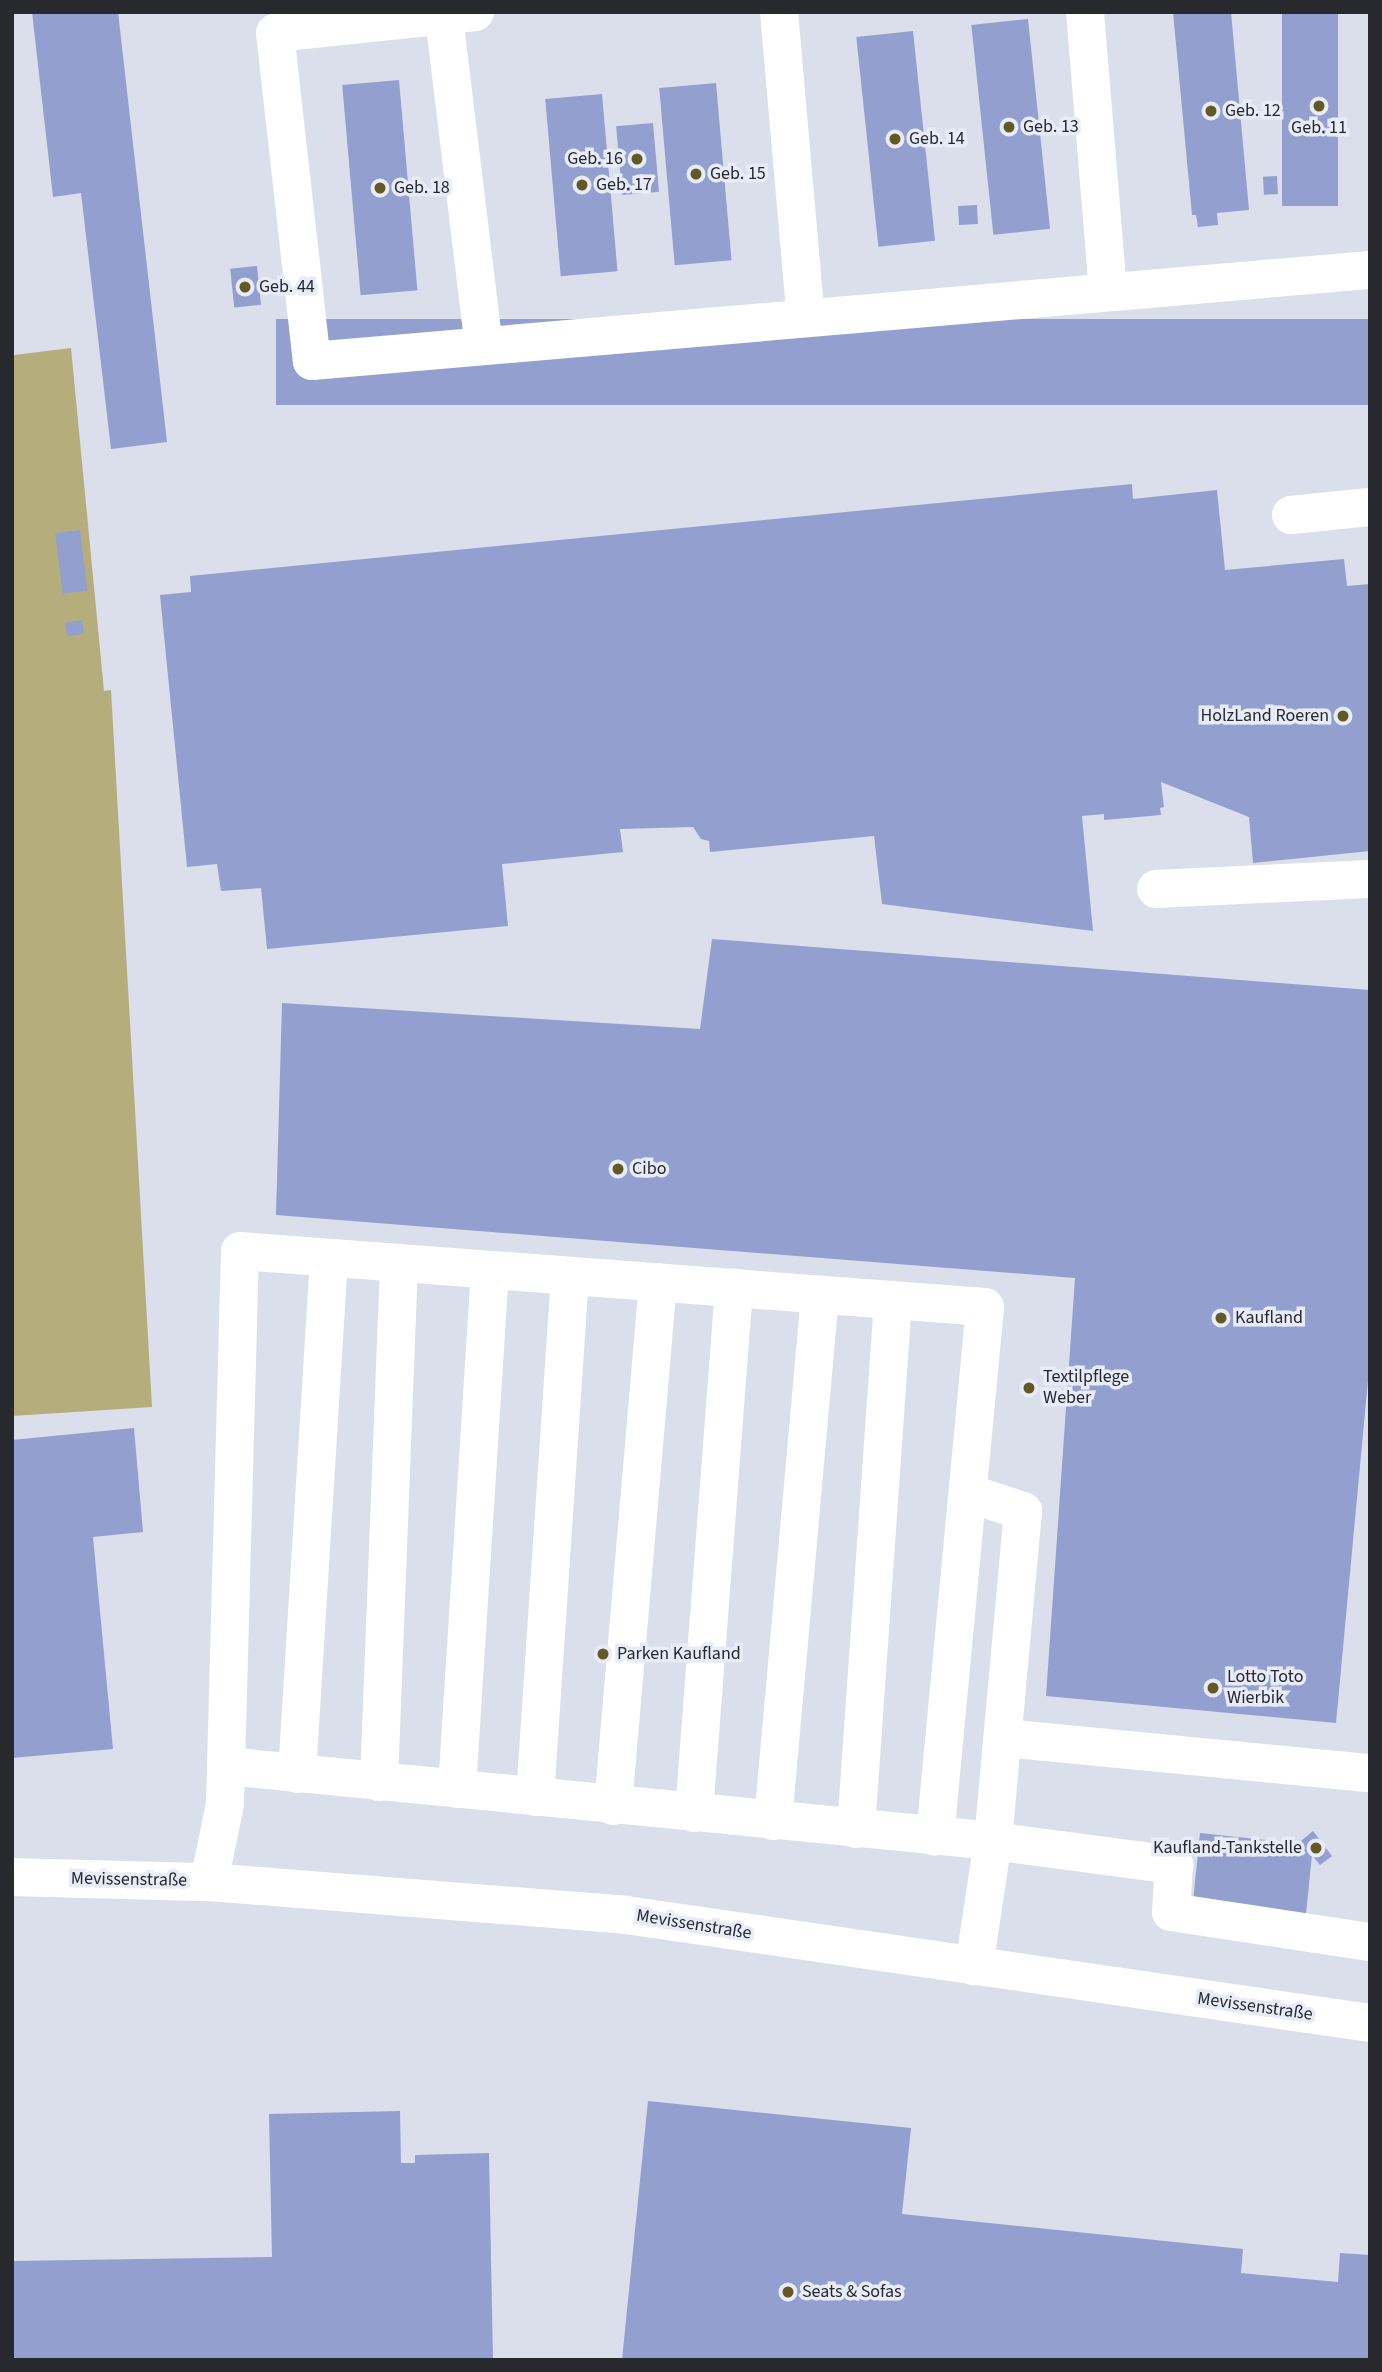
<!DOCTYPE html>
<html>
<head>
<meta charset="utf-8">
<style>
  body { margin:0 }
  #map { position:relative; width:1382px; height:2372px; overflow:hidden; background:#dbdfeb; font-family:"Source Sans 3",sans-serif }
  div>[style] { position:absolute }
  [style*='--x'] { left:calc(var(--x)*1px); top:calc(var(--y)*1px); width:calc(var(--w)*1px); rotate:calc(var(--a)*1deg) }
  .green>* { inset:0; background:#b6ad7d }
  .building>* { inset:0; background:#939fce; transform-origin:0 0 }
  .minor>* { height:38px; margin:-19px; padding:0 19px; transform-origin:19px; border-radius:19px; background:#fff }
  .dots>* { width:19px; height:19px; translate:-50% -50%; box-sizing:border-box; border:4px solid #e8ecf8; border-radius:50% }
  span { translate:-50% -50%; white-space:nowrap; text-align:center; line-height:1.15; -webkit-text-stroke:7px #e8ecf8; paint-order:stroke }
  .poi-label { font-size:18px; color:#28292e }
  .left { translate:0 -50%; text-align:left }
  .right { translate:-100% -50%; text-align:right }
  .street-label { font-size:18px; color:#28292e }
  .frame { position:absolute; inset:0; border:14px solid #28292e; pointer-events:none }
</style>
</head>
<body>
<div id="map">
  <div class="green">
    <div style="clip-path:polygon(12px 341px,14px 355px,71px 348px,104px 691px,111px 690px,152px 1407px,12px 1416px)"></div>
  </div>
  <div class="building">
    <div style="clip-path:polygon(32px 12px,118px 12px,167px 442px,111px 449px,81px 193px,53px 197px)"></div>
    <div style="clip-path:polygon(1173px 12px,1231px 12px,1249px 210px,1217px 213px,1218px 225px,1198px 227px,1196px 215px,1192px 215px)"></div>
    <div style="left:1282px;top:12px;width:56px;height:194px"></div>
    <div style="left:1028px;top:19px;width:211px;height:57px;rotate:84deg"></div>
    <div style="left:913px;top:31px;width:211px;height:57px;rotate:84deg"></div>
    <div style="left:399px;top:80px;width:211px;height:57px;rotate:85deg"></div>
    <div style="left:716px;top:83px;width:178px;height:57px;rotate:85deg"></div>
    <div style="left:602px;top:94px;width:178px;height:57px;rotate:85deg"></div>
    <div style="left:653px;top:123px;width:69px;height:37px;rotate:85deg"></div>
    <div style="left:1277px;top:176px;width:18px;height:14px;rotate:87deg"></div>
    <div style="left:977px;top:205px;width:19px;height:19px;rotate:87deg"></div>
    <div style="left:257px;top:266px;width:39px;height:27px;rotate:84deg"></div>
    <div style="left:1370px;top:319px;width:86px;height:1094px;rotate:90deg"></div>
    <div style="clip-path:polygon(1132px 484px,1133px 499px,1217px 490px,1225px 570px,1344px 559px,1347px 586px,1370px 584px,1370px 851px,1253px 863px,1249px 817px,1161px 782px,1164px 807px,1160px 808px,1161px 815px,1104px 820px,1104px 814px,1082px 816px,1093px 931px,882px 904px,874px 836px,710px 852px,709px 841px,701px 839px,693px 827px,620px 829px,623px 852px,502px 864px,508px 926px,267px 949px,261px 888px,221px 891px,217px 864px,187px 867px,160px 595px,191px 592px,190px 576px)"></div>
    <div style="left:80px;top:530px;width:61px;height:25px;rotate:83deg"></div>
    <div style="left:82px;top:620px;width:14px;height:17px;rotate:82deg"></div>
    <div style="clip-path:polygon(712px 939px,1370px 990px,1370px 1359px,1336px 1723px,1046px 1696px,1075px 1278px,276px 1215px,282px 1003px,700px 1029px)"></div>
    <div style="clip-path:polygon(134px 1428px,143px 1532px,93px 1537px,113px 1749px,12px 1758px,12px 1440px)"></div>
    <div style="clip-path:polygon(1313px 1831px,1332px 1856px,1320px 1865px,1312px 1855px,1306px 1914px,1193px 1901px,1200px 1833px,1303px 1844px,1301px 1841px)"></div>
    <div style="clip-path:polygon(648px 2101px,911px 2128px,902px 2214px,1243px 2249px,1241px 2273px,1338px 2282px,1340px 2253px,1370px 2255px,1370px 2360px,622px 2360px)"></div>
    <div style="clip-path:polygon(400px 2111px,401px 2163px,415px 2163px,415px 2155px,489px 2153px,493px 2360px,12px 2360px,12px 2261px,272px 2257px,269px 2114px)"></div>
  </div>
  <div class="minor">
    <div style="--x:475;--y:12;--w:201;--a:174"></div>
    <div style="--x:275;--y:33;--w:330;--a:83.6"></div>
    <div style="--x:312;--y:361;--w:1062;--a:-4.92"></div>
    <div style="--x:779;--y:12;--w:307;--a:85"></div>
    <div style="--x:1085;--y:12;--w:281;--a:85.3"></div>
    <div style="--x:444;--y:17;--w:331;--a:83.1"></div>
    <div style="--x:1291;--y:515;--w:79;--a:-5.8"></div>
    <div style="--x:1156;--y:889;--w:214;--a:-2.7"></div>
    <div style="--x:968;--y:1493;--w:58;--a:18.1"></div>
    <div style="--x:1023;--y:1511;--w:331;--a:95.2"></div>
    <div style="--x:993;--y:1841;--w:127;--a:98.6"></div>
    <div style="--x:1004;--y:1738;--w:368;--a:5.5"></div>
    <div style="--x:226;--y:1766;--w:771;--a:5.58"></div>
    <div style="--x:993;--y:1841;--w:183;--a:7.6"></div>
    <div style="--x:1174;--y:1865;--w:47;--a:93.7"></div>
    <div style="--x:1171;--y:1912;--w:201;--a:8.6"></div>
    <div style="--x:297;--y:1774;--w:517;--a:-86.45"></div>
    <div style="--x:379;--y:1782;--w:519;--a:-87.79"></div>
    <div style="--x:457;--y:1789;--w:520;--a:-86.36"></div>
    <div style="--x:535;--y:1797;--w:522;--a:-86.16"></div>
    <div style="--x:613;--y:1806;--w:526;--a:-85.09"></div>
    <div style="--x:694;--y:1813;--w:527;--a:-85.64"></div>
    <div style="--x:773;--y:1821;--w:528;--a:-84.89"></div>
    <div style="--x:856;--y:1829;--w:529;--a:-85.99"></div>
    <div style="--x:12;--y:1877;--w:197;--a:1.5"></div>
    <div style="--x:209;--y:1882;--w:418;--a:4.5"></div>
    <div style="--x:626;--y:1915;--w:752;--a:8.26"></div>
    <div style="--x:209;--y:1882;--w:80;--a:-78.4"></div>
    <div style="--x:225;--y:1804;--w:553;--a:-88.45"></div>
    <div style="--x:240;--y:1251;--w:747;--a:4.3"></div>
    <div style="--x:985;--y:1307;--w:532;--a:95.39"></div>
  </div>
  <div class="dots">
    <div style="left:1319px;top:106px;background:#625925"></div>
    <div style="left:1211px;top:111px;background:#625925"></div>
    <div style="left:1009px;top:127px;background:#625925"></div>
    <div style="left:895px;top:139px;background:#625925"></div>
    <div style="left:637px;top:159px;background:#625925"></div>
    <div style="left:696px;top:174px;background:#625925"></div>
    <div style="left:582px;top:185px;background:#625925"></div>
    <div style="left:380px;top:188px;background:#625925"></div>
    <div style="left:245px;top:287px;background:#625925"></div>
    <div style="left:1343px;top:716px;background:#625925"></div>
    <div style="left:618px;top:1169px;background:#625925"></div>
    <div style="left:1221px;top:1318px;background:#625925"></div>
    <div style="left:1029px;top:1388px;background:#625925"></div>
    <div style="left:603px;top:1654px;background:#625925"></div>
    <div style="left:1213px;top:1688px;background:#625925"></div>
    <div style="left:1316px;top:1848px;background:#625925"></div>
    <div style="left:788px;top:2292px;background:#625925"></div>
  </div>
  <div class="poi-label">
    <span class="left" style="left:1225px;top:111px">Geb. 12</span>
    <span class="left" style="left:1023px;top:127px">Geb. 13</span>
    <span style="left:1319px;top:128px">Geb. 11</span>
    <span class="left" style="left:909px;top:139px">Geb. 14</span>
    <span class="right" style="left:623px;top:159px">Geb. 16</span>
    <span class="left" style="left:710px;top:174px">Geb. 15</span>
    <span class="left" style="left:596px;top:185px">Geb. 17</span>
    <span class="left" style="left:394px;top:188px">Geb. 18</span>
    <span class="left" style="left:259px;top:287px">Geb. 44</span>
    <span class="right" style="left:1329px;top:716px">HolzLand Roeren</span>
    <span class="left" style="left:632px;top:1169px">Cibo</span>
    <span class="left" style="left:1235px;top:1318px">Kaufland</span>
    <span class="left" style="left:1043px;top:1388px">Textilpflege<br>Weber</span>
    <span class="left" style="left:617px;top:1654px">Parken Kaufland</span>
    <span class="left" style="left:1227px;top:1688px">Lotto Toto<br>Wierbik</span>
    <span class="right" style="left:1302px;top:1848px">Kaufland-Tankstelle</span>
    <span class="left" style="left:802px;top:2292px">Seats &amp; Sofas</span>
  </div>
  <div class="street-label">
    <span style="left:129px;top:1880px;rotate:1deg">Mevissenstraße</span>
    <span style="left:694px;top:1925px;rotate:9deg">Mevissenstraße</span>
    <span style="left:1255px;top:2007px;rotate:8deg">Mevissenstraße</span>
  </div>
  <div class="frame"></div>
</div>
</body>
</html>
